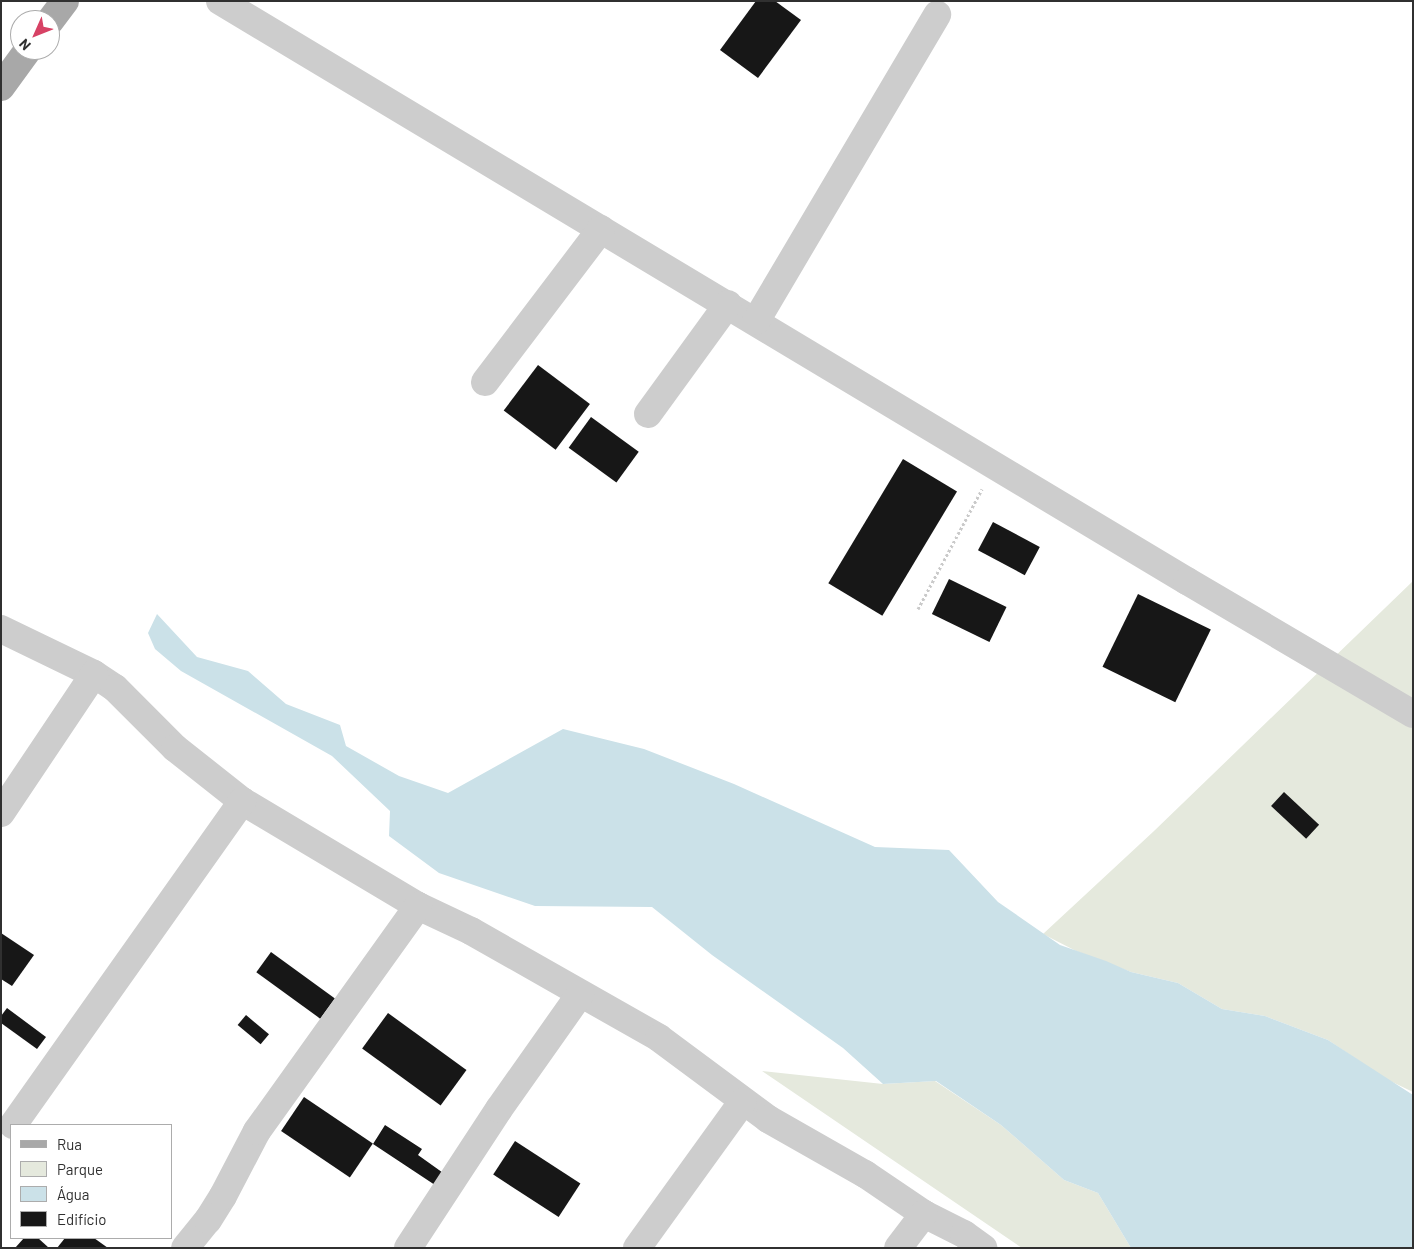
<!DOCTYPE html>
<html>
<head>
<meta charset="utf-8">
<style>
  body { margin:0 }
  #map { position:relative; width:1414px; height:1249px; overflow:hidden; background:#fff; font-family:Barlow,sans-serif }
  div>[style] { position:absolute }
  [style*='--x'] { left:calc(var(--x)*1px); top:calc(var(--y)*1px); width:calc(var(--w)*1px); rotate:calc(var(--a)*1deg) }
  .green>* { inset:0; background:#e5e9dd }
  .water>* { inset:0; background:#cbe1e8 }
  .building>* { inset:0; background:#171717; transform-origin:0 0 }
  .path>* { height:3px; margin-top:-1.5px; transform-origin:0; background:repeating-linear-gradient(90deg,#cacaca 0 2.5px,transparent 0 5px) }
  .minor>* { height:28px; margin:-14px; padding:0 14px; transform-origin:14px; border-radius:14px; background:#cdcdcd }
  .major>* { height:28px; margin:-14px; padding:0 14px; transform-origin:14px; border-radius:14px; background:#a8a8a8 }
  span { translate:-50% -50%; white-space:nowrap; text-align:center; line-height:1.15; -webkit-text-stroke:5px #fff; paint-order:stroke }
  .frame { position:absolute; inset:0; border:2px solid #303030; pointer-events:none }
  .legend { position:absolute; left:10px; top:1124px; width:162px; height:115px; box-sizing:border-box; background:#fff; border:1px solid #acacac; margin:0; padding:6px 9px; list-style:none; font-size:15px; color:#303030 }
  .legend li { display:flex; align-items:center; gap:10px; height:25px }
  .legend b { width:25px; border:1px solid #acacac }
  .north { position:absolute; left:10px; top:10px; width:50px; height:50px; box-sizing:border-box; background:#fff; border:1px solid #acacac; border-radius:50%; rotate:226deg; font-size:14px; font-weight:700; line-height:20px; text-align:center; color:#303030 }
  .north::after { content:''; display:block; margin:auto; width:18px; height:22px; background:#d74265; clip-path:polygon(50% 0,100% 100%,50% 72%,0 100%) }
</style>
</head>
<body>
<div id="map">
  <div class="green">
    <div style="clip-path:polygon(1413px 581px,1413px 1092px,1386px 1079px,1328px 1040px,1265px 1016px,1222px 1009px,1178px 983px,1131px 972px,1076px 951px,1043px 934px,1154px 831px)"></div>
    <div style="clip-path:polygon(762px 1071px,883px 1084px,935px 1081px,1001px 1125px,1064px 1180px,1098px 1193px,1131px 1248px,1022px 1248px)"></div>
  </div>
  <div class="water">
    <div style="clip-path:polygon(157px 614px,197px 657px,248px 671px,286px 704px,340px 725px,346px 746px,399px 776px,448px 793px,563px 729px,644px 749px,734px 784px,875px 847px,949px 850px,998px 902px,1060px 945px,1106px 961px,1131px 972px,1178px 983px,1222px 1009px,1265px 1016px,1328px 1040px,1413px 1095px,1413px 1248px,1131px 1248px,1098px 1193px,1064px 1180px,1001px 1125px,936px 1081px,883px 1084px,843px 1048px,712px 955px,652px 907px,535px 906px,439px 873px,389px 836px,390px 811px,332px 756px,181px 671px,155px 649px,148px 633px)"></div>
  </div>
  <div class="building">
    <div style="clip-path:polygon(756px 1px,775px 1px,801px 20px,758px 78px,720px 50px)"></div>
    <div style="left:538px;top:365px;width:65px;height:57px;rotate:37deg"></div>
    <div style="left:591px;top:417px;width:59px;height:38px;rotate:36deg"></div>
    <div style="left:903px;top:459px;width:63px;height:145px;rotate:31deg"></div>
    <div style="left:993px;top:522px;width:53px;height:32px;rotate:28deg"></div>
    <div style="left:949px;top:579px;width:64px;height:39px;rotate:26deg"></div>
    <div style="left:1138px;top:594px;width:81px;height:81px;rotate:26deg"></div>
    <div style="left:1284px;top:792px;width:48px;height:19px;rotate:43deg"></div>
    <div style="clip-path:polygon(1px 933px,34px 955px,12px 986px,1px 979px)"></div>
    <div style="left:271px;top:952px;width:79px;height:25px;rotate:36deg"></div>
    <div style="clip-path:polygon(7px 1008px,46px 1037px,37px 1049px,1px 1023px,1px 1016px)"></div>
    <div style="left:388px;top:1013px;width:97px;height:44px;rotate:36deg"></div>
    <div style="left:246px;top:1015px;width:30px;height:13px;rotate:40deg"></div>
    <div style="left:304px;top:1097px;width:83px;height:41px;rotate:34deg"></div>
    <div style="clip-path:polygon(385px 1125px,422px 1149px,418px 1155px,446px 1175px,438px 1187px,373px 1144px)"></div>
    <div style="left:515px;top:1141px;width:78px;height:40px;rotate:33deg"></div>
    <div style="clip-path:polygon(24px 1238px,38px 1238px,49px 1248px,15px 1248px)"></div>
    <div style="clip-path:polygon(65px 1238px,94px 1238px,108px 1248px,57px 1248px)"></div>
  </div>
  <div class="path">
    <div style="--x:918;--y:609;--w:136;--a:-61.9"></div>
  </div>
  <div class="minor">
    <div style="--x:220;--y:1;--w:1128;--a:30.96"></div>
    <div style="--x:1187;--y:581;--w:262;--a:30.5"></div>
    <div style="--x:756;--y:321;--w:356;--a:-59.4"></div>
    <div style="--x:485;--y:382;--w:192;--a:-52.8"></div>
    <div style="--x:648;--y:414;--w:136;--a:-54"></div>
    <div style="--x:1;--y:629;--w:103;--a:25.8"></div>
    <div style="--x:94;--y:674;--w:25;--a:34"></div>
    <div style="--x:115;--y:688;--w:85;--a:45"></div>
    <div style="--x:175;--y:748;--w:85;--a:38.3"></div>
    <div style="--x:242;--y:801;--w:205;--a:30.8"></div>
    <div style="--x:418;--y:906;--w:59;--a:25.3"></div>
    <div style="--x:471;--y:931;--w:216;--a:29.6"></div>
    <div style="--x:659;--y:1038;--w:136;--a:36.6"></div>
    <div style="--x:768;--y:1119;--w:112;--a:29.6"></div>
    <div style="--x:865;--y:1174;--w:71;--a:34.1"></div>
    <div style="--x:924;--y:1214;--w:45;--a:26.6"></div>
    <div style="--x:964;--y:1234;--w:24;--a:36"></div>
    <div style="--x:1;--y:813;--w:167;--a:-56.2"></div>
    <div style="--x:13;--y:1125;--w:397;--a:-54.7"></div>
    <div style="--x:185;--y:1248;--w:36;--a:-51"></div>
    <div style="--x:208;--y:1220;--w:28;--a:-58"></div>
    <div style="--x:223;--y:1196;--w:73;--a:-62.4"></div>
    <div style="--x:257;--y:1131;--w:277;--a:-54.4"></div>
    <div style="--x:408;--y:1248;--w:166;--a:-56.8"></div>
    <div style="--x:499;--y:1109;--w:141;--a:-54.8"></div>
    <div style="--x:637;--y:1248;--w:181;--a:-54.2"></div>
    <div style="--x:898;--y:1248;--w:43;--a:-52.6"></div>
  </div>
  <div class="major">
    <div style="--x:50;--y:21;--w:25;--a:-53"></div>
    <div style="--x:1;--y:87;--w:46;--a:-53.9"></div>
  </div>
  <div class="frame"></div>
  <ul class="legend">
  <li><b style="height:6px;background:#a8a8a8"></b>Rua</li>
  <li><b style="height:14px;background:#e5e9dd"></b>Parque</li>
  <li><b style="height:14px;background:#cbe1e8"></b>Água</li>
  <li><b style="height:14px;background:#171717"></b>Edifício</li>
  </ul>
  <div class="north">N</div>
</div>
</body>
</html>
